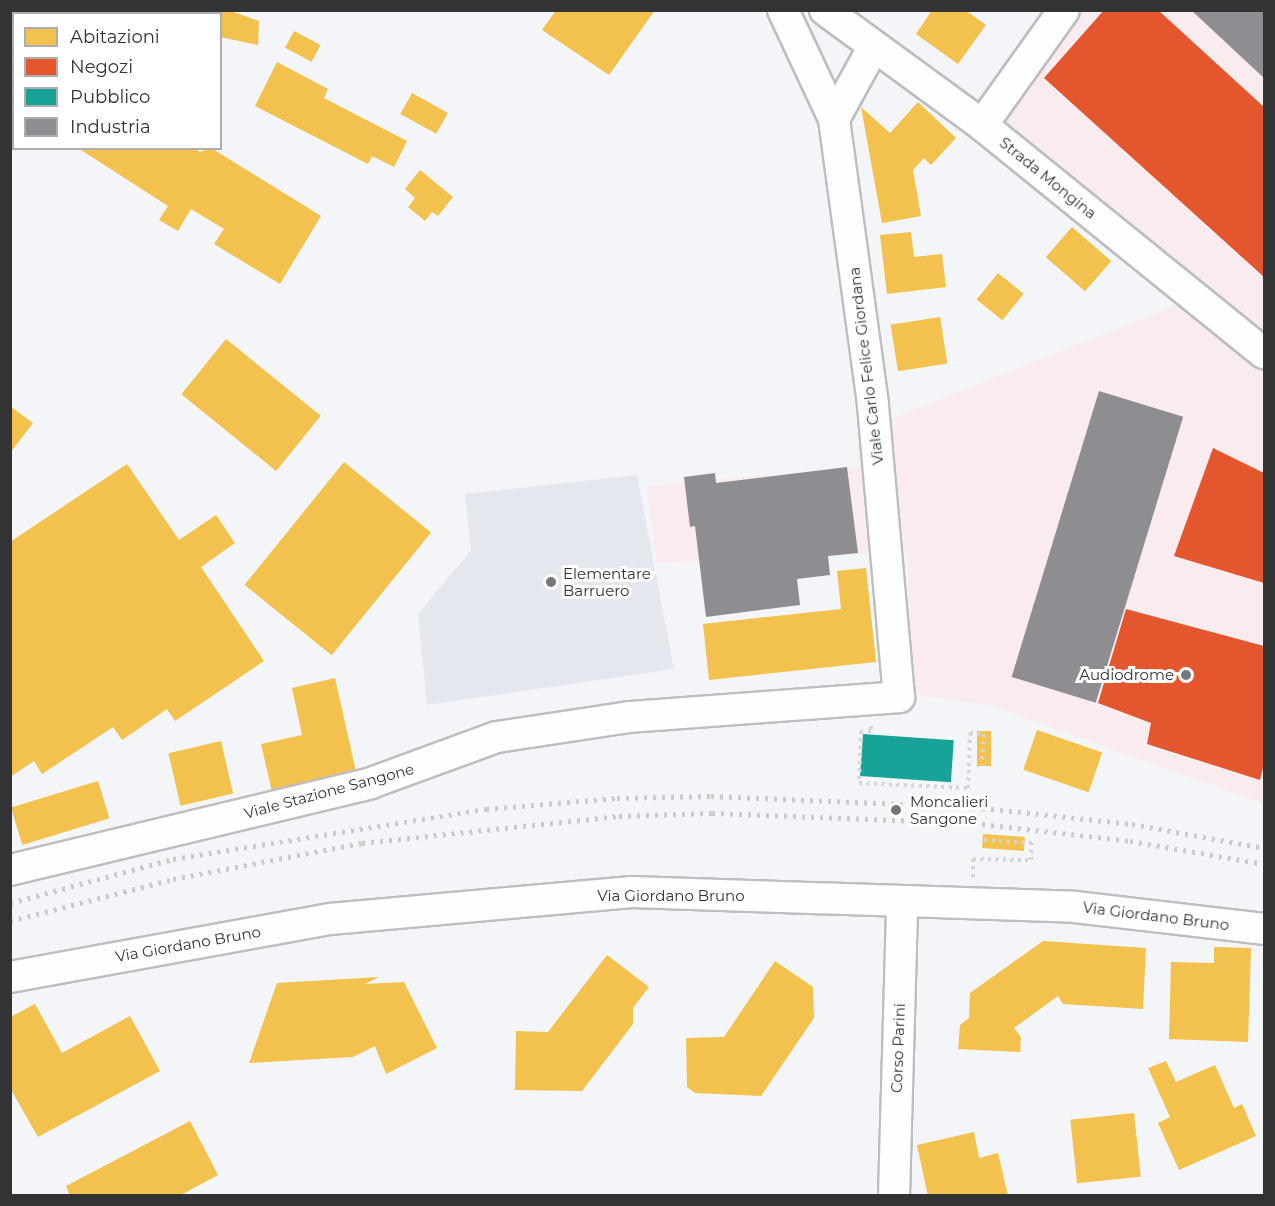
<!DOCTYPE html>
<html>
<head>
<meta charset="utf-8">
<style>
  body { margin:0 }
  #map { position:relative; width:1275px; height:1206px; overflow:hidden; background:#f4f5f9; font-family:Montserrat,sans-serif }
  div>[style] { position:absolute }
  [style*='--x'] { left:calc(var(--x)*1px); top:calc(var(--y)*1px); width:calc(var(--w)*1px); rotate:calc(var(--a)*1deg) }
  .industrial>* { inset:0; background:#faebef }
  .built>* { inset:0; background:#e5e7ef }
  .homes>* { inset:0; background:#f2c14e; transform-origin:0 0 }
  .shops>* { inset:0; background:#e4572e }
  .public>* { inset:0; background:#17a398; transform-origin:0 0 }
  .industry>* { inset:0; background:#8d8d92; transform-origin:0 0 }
  .path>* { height:4px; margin-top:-2px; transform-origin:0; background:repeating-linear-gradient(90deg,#d5d5d6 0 3px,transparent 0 7.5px) }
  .roads { filter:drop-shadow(2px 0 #bebec1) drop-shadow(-2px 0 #bebec1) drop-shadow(0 2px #bebec1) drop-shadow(0 -2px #bebec1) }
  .minor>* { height:30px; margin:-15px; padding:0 15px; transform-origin:15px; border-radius:15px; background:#fdfefe }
  .rail>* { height:4.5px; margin-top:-2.25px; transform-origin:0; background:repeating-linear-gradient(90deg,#cbcbcc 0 3px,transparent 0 9px) }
  .dots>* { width:16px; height:16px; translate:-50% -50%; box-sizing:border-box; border:3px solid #fff; border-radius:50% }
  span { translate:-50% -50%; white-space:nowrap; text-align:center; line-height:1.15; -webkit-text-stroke:6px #fff; paint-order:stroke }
  .street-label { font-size:15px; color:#323335 }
  .poi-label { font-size:15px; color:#323335 }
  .left { translate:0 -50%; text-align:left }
  .right { translate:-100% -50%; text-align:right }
  .frame { position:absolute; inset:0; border:12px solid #323335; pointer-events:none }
  .legend { position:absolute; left:12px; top:12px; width:210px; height:138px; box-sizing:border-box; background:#fff; border:2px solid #adadae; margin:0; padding:8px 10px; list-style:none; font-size:18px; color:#323335 }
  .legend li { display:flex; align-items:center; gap:12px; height:30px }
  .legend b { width:30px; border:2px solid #adadae }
</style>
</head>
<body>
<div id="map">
  <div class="industrial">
    <div style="clip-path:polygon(1042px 11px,1264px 11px,1264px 804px,992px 706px,911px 694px,908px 553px,657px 563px,646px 486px,859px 467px,856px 433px,1180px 304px,968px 130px,1046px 14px)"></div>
  </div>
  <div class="built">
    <div style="clip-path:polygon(637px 475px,674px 669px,427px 705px,418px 614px,471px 550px,465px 494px)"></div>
  </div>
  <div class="homes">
    <div style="clip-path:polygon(85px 10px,228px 10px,259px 21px,258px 45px,220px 37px,220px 14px)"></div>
    <div style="clip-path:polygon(556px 10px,655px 10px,609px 75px,542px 30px)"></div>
    <div style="clip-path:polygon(932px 10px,965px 10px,986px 25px,958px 64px,916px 34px)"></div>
    <div style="left:294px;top:31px;width:30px;height:19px;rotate:28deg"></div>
    <div style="clip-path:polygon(12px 34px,14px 35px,14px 108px,10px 106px)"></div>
    <div style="clip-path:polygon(277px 62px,328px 89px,324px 98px,407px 141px,394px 167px,372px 156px,368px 164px,255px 106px)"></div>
    <div style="left:412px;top:93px;width:41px;height:24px;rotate:29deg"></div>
    <div style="clip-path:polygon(918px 102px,956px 138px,931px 165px,924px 158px,913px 170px,921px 216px,882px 223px,861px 107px,890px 133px)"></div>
    <div style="clip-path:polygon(78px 148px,195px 148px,200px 152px,211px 148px,321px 216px,280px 284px,214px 244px,224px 229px,191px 209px,178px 231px,159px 220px,168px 206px)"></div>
    <div style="clip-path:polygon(420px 170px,453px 197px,438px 216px,432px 212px,425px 221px,408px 207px,415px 198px,405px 189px)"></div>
    <div style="left:1072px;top:227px;width:52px;height:40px;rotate:41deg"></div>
    <div style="clip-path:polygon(911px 232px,914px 257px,942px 254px,946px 287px,887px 294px,880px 235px)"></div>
    <div style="left:998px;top:273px;width:33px;height:34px;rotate:39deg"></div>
    <div style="left:940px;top:317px;width:47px;height:50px;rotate:81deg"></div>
    <div style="left:226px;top:339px;width:122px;height:71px;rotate:39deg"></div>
    <div style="clip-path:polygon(10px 406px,33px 423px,10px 453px)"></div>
    <div style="left:344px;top:462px;width:112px;height:158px;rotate:39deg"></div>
    <div style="clip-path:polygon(127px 464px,179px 540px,216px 515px,235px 543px,201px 567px,264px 661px,175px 721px,167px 709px,122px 740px,113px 727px,42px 774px,34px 761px,10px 777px,10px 542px)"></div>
    <div style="clip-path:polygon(866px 568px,876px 662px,709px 680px,703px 624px,841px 609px,837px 571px)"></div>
    <div style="clip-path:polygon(335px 678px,357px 776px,273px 796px,261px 744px,302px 735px,292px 688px)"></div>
    <div style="left:1037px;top:730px;width:69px;height:42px;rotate:19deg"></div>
    <div style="left:977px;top:731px;width:14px;height:35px"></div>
    <div style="left:221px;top:741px;width:54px;height:54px;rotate:77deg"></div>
    <div style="left:98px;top:781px;width:39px;height:91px;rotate:73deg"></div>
    <div style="left:983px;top:834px;width:42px;height:14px;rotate:4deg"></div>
    <div style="clip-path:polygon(1043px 941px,1146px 948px,1143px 1009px,1063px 1004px,1058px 996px,1014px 1028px,1021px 1037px,1020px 1052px,958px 1049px,960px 1025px,969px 1018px,970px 993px)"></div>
    <div style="clip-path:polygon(1214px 947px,1251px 948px,1248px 1042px,1169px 1039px,1171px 962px,1214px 963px)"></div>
    <div style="clip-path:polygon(607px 955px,649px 987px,633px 1008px,633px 1024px,582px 1091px,515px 1090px,516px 1031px,548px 1032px)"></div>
    <div style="clip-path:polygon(775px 961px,813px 987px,814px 1018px,761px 1096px,695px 1093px,687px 1087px,686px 1038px,724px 1037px)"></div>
    <div style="clip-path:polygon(379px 977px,365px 984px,404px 982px,437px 1048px,386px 1074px,375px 1046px,353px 1057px,249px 1063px,277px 983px)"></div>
    <div style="clip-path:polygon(35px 1004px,62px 1053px,130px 1016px,160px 1071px,38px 1137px,10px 1088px,10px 1017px)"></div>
    <div style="clip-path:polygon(1166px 1061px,1176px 1082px,1215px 1065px,1234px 1108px,1242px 1104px,1256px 1136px,1179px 1170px,1158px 1123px,1170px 1117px,1148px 1068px)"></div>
    <div style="left:1134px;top:1113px;width:64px;height:64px;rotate:84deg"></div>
    <div style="clip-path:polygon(190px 1121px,218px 1175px,179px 1196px,70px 1196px,66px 1186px)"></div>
    <div style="clip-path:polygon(974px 1132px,979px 1158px,998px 1153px,1008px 1196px,928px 1196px,917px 1145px)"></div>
  </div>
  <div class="shops">
    <div style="clip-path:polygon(1104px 10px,1158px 10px,1264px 107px,1264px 277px,1044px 78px)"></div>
    <div style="clip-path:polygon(1213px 448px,1264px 473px,1264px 583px,1174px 556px)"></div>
    <div style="clip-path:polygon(1126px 609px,1264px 646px,1264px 764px,1260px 780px,1147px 744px,1151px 723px,1098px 703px)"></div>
  </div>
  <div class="public">
    <div style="left:863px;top:734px;width:91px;height:42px;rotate:4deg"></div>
  </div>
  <div class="industry">
    <div style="clip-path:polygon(1191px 10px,1264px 10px,1264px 78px)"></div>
    <div style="left:1099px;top:391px;width:88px;height:299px;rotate:17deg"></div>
    <div style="clip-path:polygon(847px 467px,858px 553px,828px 556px,830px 575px,797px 579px,800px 605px,706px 617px,695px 526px,690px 527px,684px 477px,715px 473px,716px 483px)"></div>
  </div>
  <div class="path">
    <div style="--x:871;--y:726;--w:5;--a:90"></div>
    <div style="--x:871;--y:731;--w:10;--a:180"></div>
    <div style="--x:861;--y:731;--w:52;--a:92.2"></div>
    <div style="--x:859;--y:783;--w:109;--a:2.6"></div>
    <div style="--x:968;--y:788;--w:55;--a:-87.9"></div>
    <div style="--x:970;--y:733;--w:14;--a:4"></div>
    <div style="--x:984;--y:734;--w:31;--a:94"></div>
    <div style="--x:973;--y:877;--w:18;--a:-90"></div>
    <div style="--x:973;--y:859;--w:58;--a:1"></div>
    <div style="--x:1031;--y:860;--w:17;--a:-87"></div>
    <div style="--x:1032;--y:843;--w:49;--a:-176.5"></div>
  </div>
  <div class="roads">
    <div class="minor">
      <div style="--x:783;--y:10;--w:120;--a:64.9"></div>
      <div style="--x:825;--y:10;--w:195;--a:36.2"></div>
      <div style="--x:982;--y:125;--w:363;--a:39"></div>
      <div style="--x:982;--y:125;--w:141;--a:-54.5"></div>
      <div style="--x:10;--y:870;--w:371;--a:-13.5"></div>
      <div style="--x:371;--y:783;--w:134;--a:-20.1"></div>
      <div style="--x:497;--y:737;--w:134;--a:-8.6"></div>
      <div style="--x:629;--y:717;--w:271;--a:-4.2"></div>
      <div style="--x:899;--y:697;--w:294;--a:-95.1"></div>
      <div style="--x:873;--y:404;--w:288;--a:-97.8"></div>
      <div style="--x:834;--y:119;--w:83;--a:-61.3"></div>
      <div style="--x:10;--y:977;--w:325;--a:-10.3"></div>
      <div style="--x:330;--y:919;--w:303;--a:-5.1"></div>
      <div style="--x:632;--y:892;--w:443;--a:1.9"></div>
      <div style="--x:1075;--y:907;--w:190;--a:6.6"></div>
      <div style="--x:894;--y:1196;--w:295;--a:-88.4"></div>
    </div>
  </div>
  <div class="rail">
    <div style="--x:10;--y:903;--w:169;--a:-15.1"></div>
    <div style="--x:173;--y:859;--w:317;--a:-9.1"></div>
    <div style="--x:486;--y:809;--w:131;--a:-4.8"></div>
    <div style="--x:617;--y:798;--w:94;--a:-1.2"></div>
    <div style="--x:711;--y:796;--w:262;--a:2.4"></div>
    <div style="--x:973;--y:807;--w:160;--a:6.1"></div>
    <div style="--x:1132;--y:824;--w:134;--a:10.3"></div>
    <div style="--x:10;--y:921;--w:168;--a:-14.4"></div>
    <div style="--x:173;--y:879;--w:192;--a:-10.8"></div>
    <div style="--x:362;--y:843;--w:258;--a:-6"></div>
    <div style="--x:619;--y:816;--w:93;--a:-1.8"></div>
    <div style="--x:712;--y:813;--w:261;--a:2.2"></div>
    <div style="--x:973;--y:823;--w:158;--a:6.5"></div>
    <div style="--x:1130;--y:841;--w:136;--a:9.7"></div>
  </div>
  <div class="dots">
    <div style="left:551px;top:582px;background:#76777a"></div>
    <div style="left:1186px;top:675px;background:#76777a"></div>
    <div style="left:896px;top:810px;background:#76777a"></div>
  </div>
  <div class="street-label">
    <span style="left:1048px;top:178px;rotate:39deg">Strada Mongina</span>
    <span style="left:866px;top:366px;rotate:-97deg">Viale Carlo Felice Giordana</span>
    <span style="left:329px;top:791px;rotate:-15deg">Viale Stazione Sangone</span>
    <span style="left:671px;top:896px">Via Giordano Bruno</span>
    <span style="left:1156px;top:916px;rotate:7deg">Via Giordano Bruno</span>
    <span style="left:188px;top:944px;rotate:-10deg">Via Giordano Bruno</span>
    <span style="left:898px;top:1048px;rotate:-88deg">Corso Parini</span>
  </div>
  <div class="poi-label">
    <span class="left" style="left:563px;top:582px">Elementare<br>Barruero</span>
    <span class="right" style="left:1174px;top:675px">Audiodrome</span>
    <span class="left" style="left:910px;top:810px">Moncalieri<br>Sangone</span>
  </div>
  <div class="frame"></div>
  <ul class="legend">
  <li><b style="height:16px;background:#f2c14e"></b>Abitazioni</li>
  <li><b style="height:16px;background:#e4572e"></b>Negozi</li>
  <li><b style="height:16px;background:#17a398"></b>Pubblico</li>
  <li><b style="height:16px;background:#8d8d92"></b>Industria</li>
  </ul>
</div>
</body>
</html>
